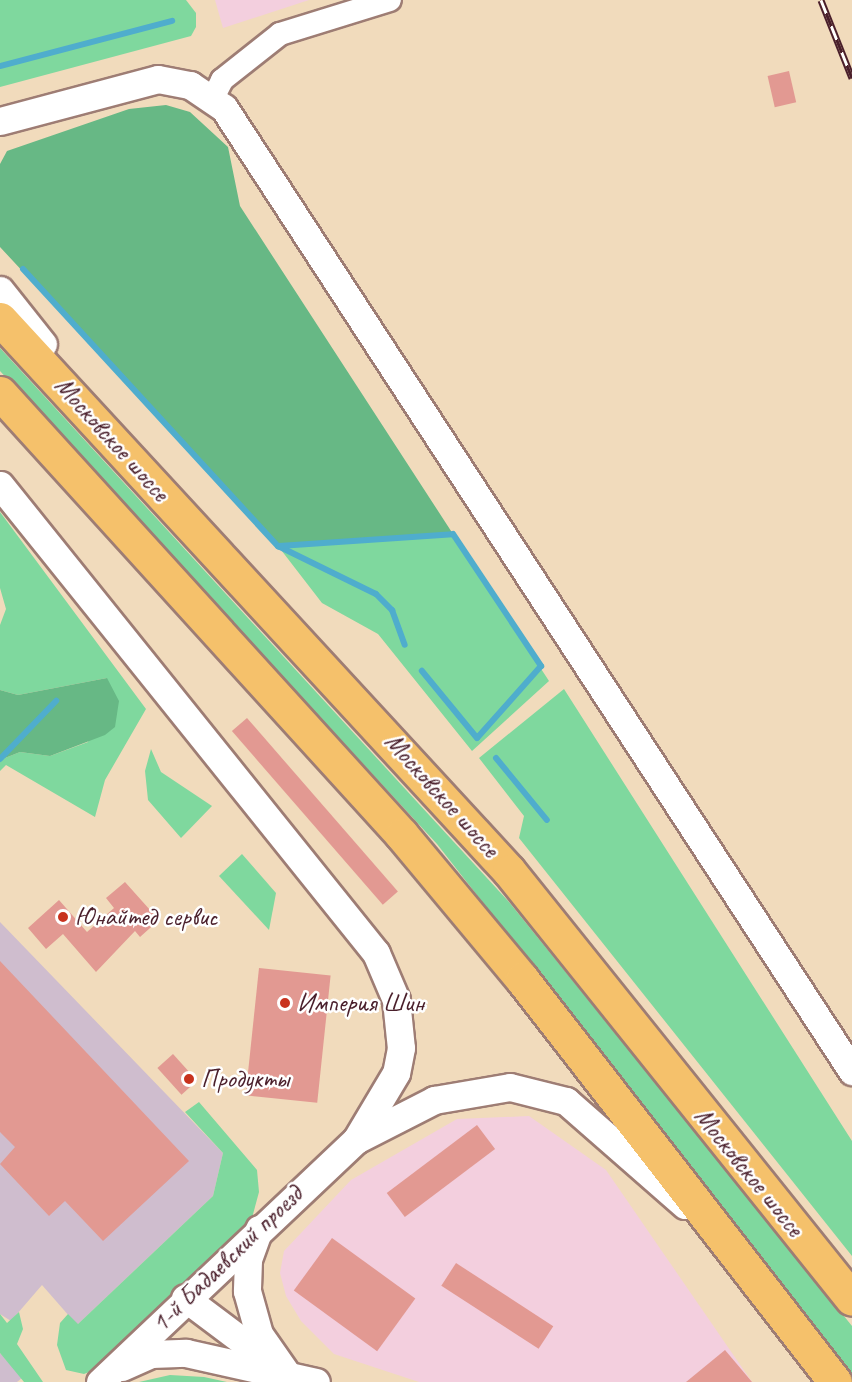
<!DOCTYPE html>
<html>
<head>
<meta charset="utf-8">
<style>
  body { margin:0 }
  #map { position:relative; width:852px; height:1382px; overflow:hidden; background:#f1dbbc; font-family:Caveat,sans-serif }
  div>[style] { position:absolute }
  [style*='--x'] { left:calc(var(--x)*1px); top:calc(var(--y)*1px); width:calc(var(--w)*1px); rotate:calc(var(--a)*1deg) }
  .built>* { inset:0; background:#f3cfde }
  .industrial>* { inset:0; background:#cfbdce }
  .green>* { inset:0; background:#7fd89e }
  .forest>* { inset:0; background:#67b885 }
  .stream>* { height:6px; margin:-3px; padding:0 3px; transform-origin:3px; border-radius:3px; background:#4fadcd }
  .building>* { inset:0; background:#e29992; transform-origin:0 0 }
  .roads { filter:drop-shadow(2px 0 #9e7d74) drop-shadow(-2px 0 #9e7d74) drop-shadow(0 2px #9e7d74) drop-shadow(0 -2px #9e7d74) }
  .minor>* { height:22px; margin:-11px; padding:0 11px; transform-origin:11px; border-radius:11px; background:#fff }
  .tertiary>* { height:27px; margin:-13.5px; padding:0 13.5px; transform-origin:13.5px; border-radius:13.5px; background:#fff }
  .trunk>* { height:33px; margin:-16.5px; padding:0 16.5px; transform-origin:16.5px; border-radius:16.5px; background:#f5c16b }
  .rail>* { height:7px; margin-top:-3.5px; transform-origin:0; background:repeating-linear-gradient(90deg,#fff 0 14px,#4a1f2b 0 28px); box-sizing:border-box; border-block:2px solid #4a1f2b }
  .dots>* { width:16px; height:16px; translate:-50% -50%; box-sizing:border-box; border:3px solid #fff; border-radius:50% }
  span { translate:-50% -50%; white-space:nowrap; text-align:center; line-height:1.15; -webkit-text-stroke:5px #fff; paint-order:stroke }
  .street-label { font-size:26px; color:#4a1f2b }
  .poi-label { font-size:26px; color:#4a1f2b }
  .left { translate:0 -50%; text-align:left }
</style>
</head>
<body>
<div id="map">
  <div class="built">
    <div style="clip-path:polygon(215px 0,309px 0,223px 28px)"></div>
    <div style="clip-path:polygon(529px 1116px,606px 1170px,752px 1382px,419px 1382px,334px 1354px,301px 1321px,286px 1296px,280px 1273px,284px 1251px,351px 1180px,457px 1119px)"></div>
  </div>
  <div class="industrial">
    <div style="clip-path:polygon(0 922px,223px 1153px,213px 1196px,77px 1325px,42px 1285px,11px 1321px,0 1314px)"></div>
    <div style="clip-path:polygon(0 1353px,22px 1378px,17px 1382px,0 1382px)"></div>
  </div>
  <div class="green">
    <div style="clip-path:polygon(0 0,186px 0,196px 13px,196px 27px,191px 36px,0 87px)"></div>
    <div style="clip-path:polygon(0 348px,509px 902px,852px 1326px,852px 1374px,437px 844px,0 371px)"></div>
    <div style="clip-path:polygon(0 512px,146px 709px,105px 780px,95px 817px,6px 765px,0 771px,0 760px,20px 752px,50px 756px,88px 742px,107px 678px,18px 695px,0 690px,0 625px,6px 609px,0 588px)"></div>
    <div style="clip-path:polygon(453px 534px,549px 681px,472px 751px,378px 634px,322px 603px,278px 546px)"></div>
    <div style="clip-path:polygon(564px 689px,852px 1141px,852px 1256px,519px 838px,524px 816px,479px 758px)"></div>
    <div style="clip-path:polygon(151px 749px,161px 772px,212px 806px,181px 838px,148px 800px,145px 771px)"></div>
    <div style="clip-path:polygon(242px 854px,276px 893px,269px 930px,219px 876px)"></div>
    <div style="clip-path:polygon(199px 1102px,257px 1170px,259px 1192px,252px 1218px,102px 1367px,84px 1374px,66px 1370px,57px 1345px,60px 1323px,68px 1314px,78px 1324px,213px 1196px,223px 1153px,185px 1112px)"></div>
    <div style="clip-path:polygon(19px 1312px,23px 1329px,17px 1344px,43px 1382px,24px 1382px,0 1353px,0 1314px,7px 1323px)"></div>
    <div style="clip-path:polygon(170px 1375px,204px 1377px,227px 1382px,139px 1382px)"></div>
  </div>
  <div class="forest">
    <div style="clip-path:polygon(166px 105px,190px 112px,228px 147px,240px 206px,453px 534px,278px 546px,0 247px,0 164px,7px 151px,129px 109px)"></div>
    <div style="clip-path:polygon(107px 678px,119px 701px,115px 727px,105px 735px,50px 756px,20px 752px,0 760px,0 690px,18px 695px)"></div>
  </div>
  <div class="stream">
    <div style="--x:0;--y:66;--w:178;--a:-14.7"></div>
    <div style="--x:23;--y:269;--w:377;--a:47.4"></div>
    <div style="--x:278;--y:546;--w:109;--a:26.1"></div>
    <div style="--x:376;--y:594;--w:23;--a:45"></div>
    <div style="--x:392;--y:610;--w:37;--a:70"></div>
    <div style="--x:279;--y:546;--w:174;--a:-3.9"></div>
    <div style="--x:453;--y:534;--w:159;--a:56.3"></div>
    <div style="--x:541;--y:666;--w:96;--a:131.6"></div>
    <div style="--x:477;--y:738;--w:87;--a:-129.4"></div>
    <div style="--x:496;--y:758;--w:80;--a:50.6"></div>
    <div style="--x:0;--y:759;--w:81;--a:-46"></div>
  </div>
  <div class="building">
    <div style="left:789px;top:71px;width:32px;height:22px;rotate:77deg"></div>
    <div style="left:247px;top:718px;width:230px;height:20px;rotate:49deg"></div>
    <div style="clip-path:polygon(125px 882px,159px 920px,140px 937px,135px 931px,96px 972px,63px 934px,46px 949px,28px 928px,59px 900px,87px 932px,114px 908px,106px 898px)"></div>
    <div style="clip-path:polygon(0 961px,189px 1161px,103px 1241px,65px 1201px,49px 1216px,0 1164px,15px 1147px,0 1132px)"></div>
    <div style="left:259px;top:968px;width:72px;height:128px;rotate:6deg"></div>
    <div style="left:173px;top:1054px;width:36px;height:21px;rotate:48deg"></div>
    <div style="left:477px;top:1125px;width:30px;height:113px;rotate:53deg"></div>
    <div style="left:332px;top:1238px;width:103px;height:65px;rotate:36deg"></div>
    <div style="left:456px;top:1263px;width:116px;height:27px;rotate:33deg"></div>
    <div style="clip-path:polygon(725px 1350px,752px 1382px,686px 1382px)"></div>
  </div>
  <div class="roads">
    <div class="minor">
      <div style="--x:213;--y:98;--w:20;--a:-63"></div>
      <div style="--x:222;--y:80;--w:74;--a:-38.4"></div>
      <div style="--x:280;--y:34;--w:115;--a:-17.2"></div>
    </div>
    <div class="tertiary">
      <div style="--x:0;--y:121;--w:163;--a:-14.9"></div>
      <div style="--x:158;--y:79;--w:33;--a:11"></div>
      <div style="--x:190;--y:85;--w:41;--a:34.1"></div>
      <div style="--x:224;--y:108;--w:1150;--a:56.89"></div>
      <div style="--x:0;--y:290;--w:69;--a:51.5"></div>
      <div style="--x:0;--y:485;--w:600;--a:51.22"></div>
      <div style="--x:376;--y:953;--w:51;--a:66.9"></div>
      <div style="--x:396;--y:1000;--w:48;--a:84.1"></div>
      <div style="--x:401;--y:1048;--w:25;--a:101"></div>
      <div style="--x:396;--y:1073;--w:78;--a:120.8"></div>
      <div style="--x:259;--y:1229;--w:33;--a:110"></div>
      <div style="--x:248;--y:1260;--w:31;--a:92"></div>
      <div style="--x:247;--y:1291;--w:45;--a:74.4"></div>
      <div style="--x:259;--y:1334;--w:49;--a:55"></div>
      <div style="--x:185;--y:1298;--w:110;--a:36.9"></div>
      <div style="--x:122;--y:1367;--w:32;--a:-24"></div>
      <div style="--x:151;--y:1354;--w:35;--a:-2"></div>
      <div style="--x:186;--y:1353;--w:133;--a:12.6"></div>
      <div style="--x:100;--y:1382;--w:352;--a:-43.4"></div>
      <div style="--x:356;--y:1140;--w:88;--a:-27.1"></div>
      <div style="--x:434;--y:1100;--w:77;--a:-9.7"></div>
      <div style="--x:510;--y:1087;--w:58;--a:14"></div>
      <div style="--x:566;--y:1101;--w:158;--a:41.2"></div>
    </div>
    <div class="trunk">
      <div style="--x:0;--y:319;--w:751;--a:47.32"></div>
      <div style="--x:509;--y:871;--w:548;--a:51.29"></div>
      <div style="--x:0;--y:393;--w:597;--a:47.71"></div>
      <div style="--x:402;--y:835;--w:187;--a:50.2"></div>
      <div style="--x:522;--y:979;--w:510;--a:52.16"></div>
    </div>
  </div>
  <div class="rail">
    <div style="--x:821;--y:0;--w:84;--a:68.3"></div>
  </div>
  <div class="dots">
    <div style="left:63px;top:917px;background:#c8321e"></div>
    <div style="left:285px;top:1003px;background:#c8321e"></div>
    <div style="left:189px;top:1079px;background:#c8321e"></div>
  </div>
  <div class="street-label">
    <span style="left:112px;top:439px;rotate:48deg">Московское шоссе</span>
    <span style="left:442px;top:795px;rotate:48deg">Московское шоссе</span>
    <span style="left:749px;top:1172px;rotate:51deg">Московское шоссе</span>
    <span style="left:227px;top:1259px;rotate:-44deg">1-й Бадаевский проезд</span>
  </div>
  <div class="poi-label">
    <span class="left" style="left:75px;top:917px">Юнайтед сервис</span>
    <span class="left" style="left:297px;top:1003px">Империя Шин</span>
    <span class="left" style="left:201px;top:1079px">Продукты</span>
  </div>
</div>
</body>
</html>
